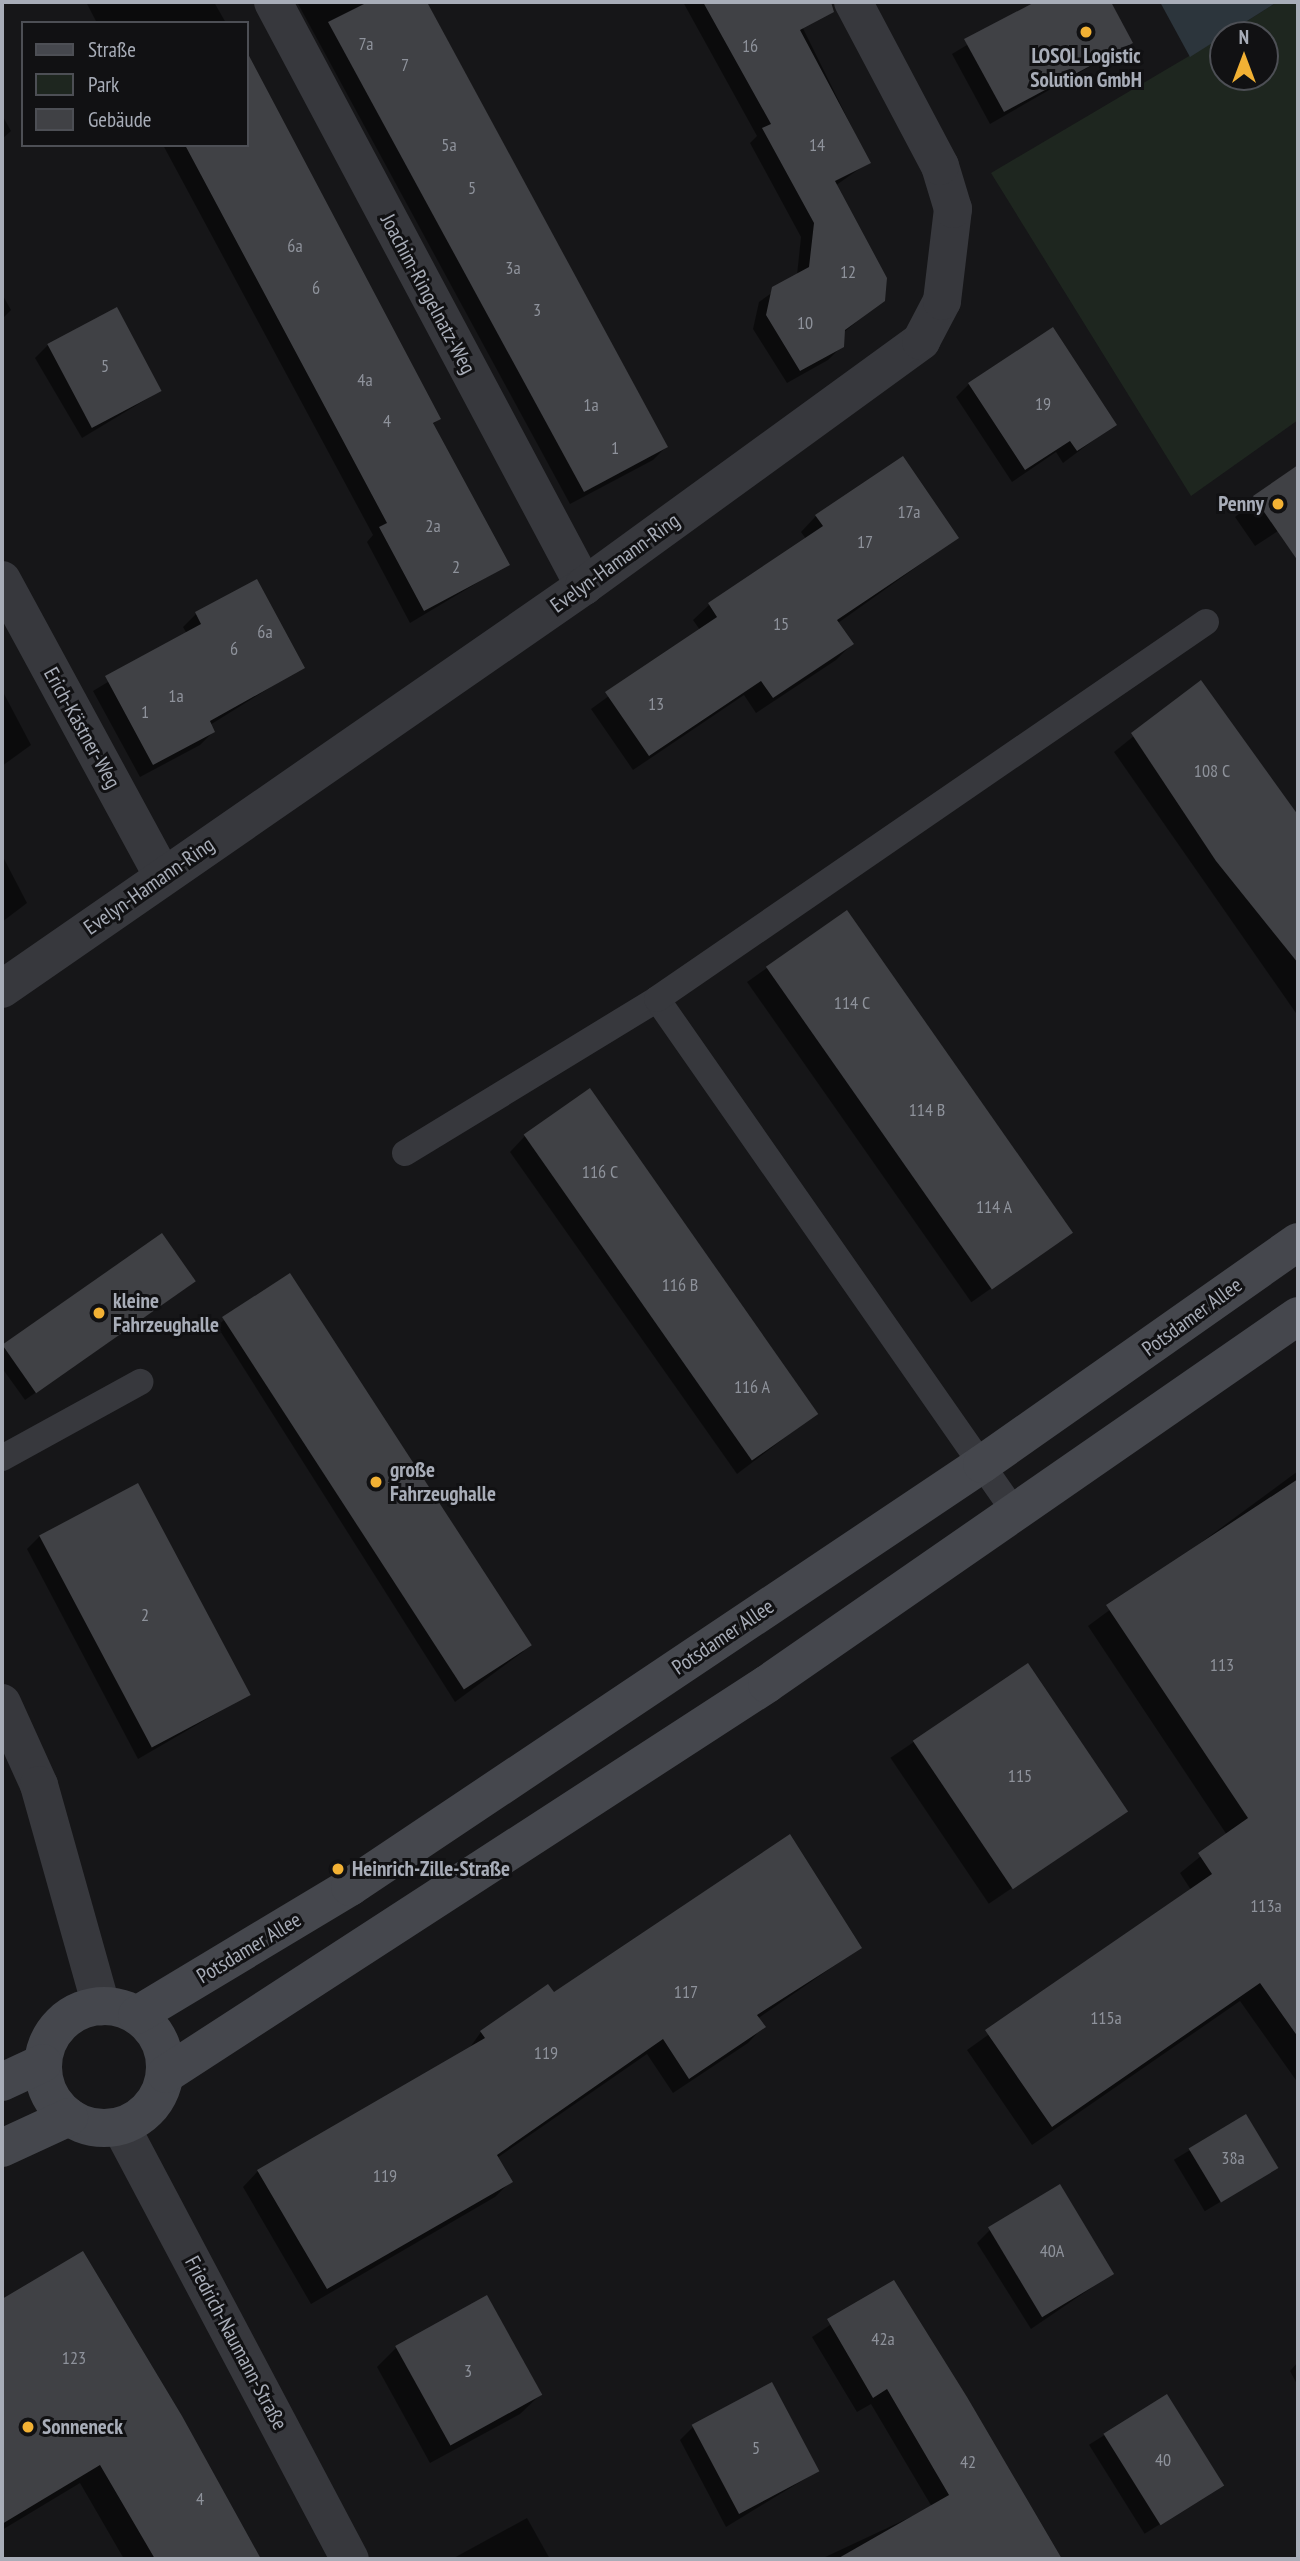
<!DOCTYPE html>
<html>
<head>
<meta charset="utf-8">
<style>
  body { margin:0 }
  #map { position:relative; width:1300px; height:2561px; overflow:hidden; background:#161618; font-family:"PT Sans Narrow",sans-serif }
  div>[style] { position:absolute }
  [style*='--x'] { left:calc(var(--x)*1px); top:calc(var(--y)*1px); width:calc(var(--w)*1px); rotate:calc(var(--a)*1deg) }
  .green>* { inset:0; background:#1e261f }
  .water>* { inset:0; background:#2c353c }
  .shadow>* { inset:0; background:#0007; transform-origin:0 0 }
  .building>* { inset:0; background:#404145; transform-origin:0 0 }
  .lane>* { height:26px; margin:-13px; padding:0 13px; transform-origin:13px; border-radius:13px; background:#37383d }
  .street>* { height:38px; margin:-19px; padding:0 19px; transform-origin:19px; border-radius:19px; background:#37383d }
  .secondary>* { height:38px; margin:-19px; padding:0 19px; transform-origin:19px; border-radius:19px; background:#45474d }
  .secondary>.ring { margin:-19px; padding:0; box-sizing:content-box; background:none; border:38px solid #45474d; border-radius:50% }
  .dots>* { width:19px; height:19px; translate:-50% -50%; box-sizing:border-box; border:4px solid #111113; border-radius:50% }
  span { translate:-50% -50%; white-space:nowrap; text-align:center; line-height:1.15; -webkit-text-stroke:6px #111113; paint-order:stroke }
  .number-label { font-size:18px; color:#8e929b }
  .number-label span { -webkit-text-stroke-width:0 }
  .poi-label { font-size:21px; color:#a8adb8; font-weight:700 }
  .right { translate:-100% -50%; text-align:right }
  .left { translate:0 -50%; text-align:left }
  .street-label { font-size:21px; color:#a8adb8 }
  .frame { position:absolute; inset:0; border:4px solid #a8adb8; pointer-events:none }
  .legend { position:absolute; left:21px; top:21px; width:228px; height:126px; box-sizing:border-box; background:#111113; border:2px solid #4d4f55; margin:0; padding:9px 12px; list-style:none; font-size:21px; color:#a8adb8 }
  .legend li { display:flex; align-items:center; gap:14px; height:35px }
  .legend b { width:35px; border:2px solid #4d4f55 }
  .north { position:absolute; left:1209px; top:21px; width:70px; height:70px; box-sizing:border-box; background:#111113; border:2px solid #4d4f55; border-radius:50%; rotate:0deg; font-size:19px; font-weight:700; line-height:28px; text-align:center; color:#a8adb8 }
  .north::after { content:''; display:block; margin:auto; width:24px; height:32px; background:#f2b134; clip-path:polygon(50% 0,100% 100%,50% 72%,0 100%) }
</style>
</head>
<body>
<div id="map">
  <div class="green">
    <div style="clip-path:polygon(1277px 2px,1298px 2px,1298px 420px,1191px 496px,991px 173px,1223px 36px,1223px 77px,1265px 77px,1265px 35px,1225px 35px)"></div>
  </div>
  <div class="water">
    <div style="clip-path:polygon(1160px 2px,1277px 2px,1190px 57px)"></div>
  </div>
  <div class="shadow">
    <div style="clip-path:polygon(86px 2px,214px 2px,226px 23px,97px 23px)"></div>
    <div style="clip-path:polygon(297px 2px,427px 2px,666px 447px,653px 460px,570px 504px)"></div>
    <div style="clip-path:polygon(683px 2px,790px 2px,869px 162px,835px 186px,883px 300px,843px 333px,842px 346px,828px 360px,787px 383px,753px 329px,759px 302px,797px 275px,801px 237px,750px 143px,757px 136px)"></div>
    <div style="clip-path:polygon(1038px 2px,1109px 2px,1131px 43px,990px 124px,952px 54px)"></div>
    <div style="clip-path:polygon(247px 62px,439px 419px,432px 425px,507px 565px,410px 623px,367px 542px,373px 535px,163px 145px,247px 145px)"></div>
    <div style="clip-path:polygon(2px 115px,11px 131px,2px 139px)"></div>
    <div style="clip-path:polygon(2px 294px,11px 310px,2px 319px)"></div>
    <div style="clip-path:polygon(48px 345px,160px 391px,82px 438px,35px 358px)"></div>
    <div style="clip-path:polygon(969px 384px,1115px 424px,1063px 463px,1056px 452px,1012px 482px,956px 397px)"></div>
    <div style="clip-path:polygon(1298px 467px,1298px 554px,1281px 529px,1255px 546px,1235px 517px)"></div>
    <div style="clip-path:polygon(816px 516px,957px 538px,838px 623px,852px 644px,836px 660px,756px 713px,744px 695px,633px 770px,591px 709px,700px 630px,693px 620px,709px 605px,806px 539px,801px 532px)"></div>
    <div style="clip-path:polygon(196px 614px,303px 667px,210px 725px,213px 732px,200px 745px,140px 777px,93px 691px,187px 634px,183px 627px)"></div>
    <div style="clip-path:polygon(1200px 683px,1298px 823px,1298px 1016px,1114px 752px)"></div>
    <div style="clip-path:polygon(2px 690px,31px 745px,2px 766px)"></div>
    <div style="clip-path:polygon(2px 855px,27px 903px,2px 922px)"></div>
    <div style="left:847px;top:912px;width:391px;height:122px;rotate:55deg"></div>
    <div style="clip-path:polygon(525px 1136px,817px 1413px,737px 1474px,510px 1152px)"></div>
    <div style="clip-path:polygon(161px 1235px,187px 1287px,25px 1400px,2px 1368px,2px 1346px)"></div>
    <div style="clip-path:polygon(224px 1320px,524px 1651px,455px 1702px,217px 1326px)"></div>
    <div style="clip-path:polygon(1298px 1471px,1298px 2083px,1240px 2001px,1032px 2145px,967px 2050px,1191px 1890px,1180px 1873px,1227px 1835px,1088px 1626px)"></div>
    <div style="clip-path:polygon(40px 1536px,248px 1695px,138px 1759px,27px 1549px)"></div>
    <div style="left:1028px;top:1665px;width:176px;height:166px;rotate:56deg"></div>
    <div style="clip-path:polygon(860px 1948px,757px 2019px,763px 2027px,748px 2043px,673px 2093px,647px 2054px,497px 2158px,511px 2181px,495px 2197px,311px 2304px,243px 2187px,258px 2171px,468px 2050px,481px 2032px,554px 1994px)"></div>
    <div style="left:1245px;top:2117px;width:60px;height:83px;rotate:59deg"></div>
    <div style="clip-path:polygon(990px 2230px,1113px 2273px,1031px 2329px,977px 2243px)"></div>
    <div style="clip-path:polygon(83px 2253px,259px 2559px,124px 2559px,80px 2483px,2px 2530px,2px 2301px)"></div>
    <div style="clip-path:polygon(893px 2283px,1059px 2559px,821px 2559px,932px 2507px,871px 2404px,857px 2412px,812px 2337px)"></div>
    <div style="clip-path:polygon(486px 2298px,540px 2395px,520px 2414px,430px 2463px,377px 2367px,396px 2348px)"></div>
    <div style="clip-path:polygon(1298px 2362px,1298px 2386px,1290px 2371px)"></div>
    <div style="left:1167px;top:2396px;width:105px;height:92px;rotate:58deg"></div>
    <div style="clip-path:polygon(693px 2427px,818px 2471px,726px 2527px,680px 2440px)"></div>
    <div style="clip-path:polygon(527px 2518px,550px 2559px,452px 2559px)"></div>
  </div>
  <div class="building">
    <div style="clip-path:polygon(368px 2px,427px 2px,668px 447px,584px 492px,328px 22px)"></div>
    <div style="clip-path:polygon(703px 2px,831px 2px,834px 12px,800px 30px,871px 163px,835px 181px,887px 278px,885px 301px,845px 330px,844px 347px,800px 371px,766px 315px,772px 287px,809px 267px,814px 223px,762px 128px,771px 124px)"></div>
    <div style="clip-path:polygon(1035px 2px,1111px 2px,1133px 43px,1004px 112px,964px 39px)"></div>
    <div style="clip-path:polygon(247px 52px,441px 419px,433px 423px,510px 565px,424px 611px,379px 527px,387px 523px,185px 145px,247px 145px)"></div>
    <div style="left:117px;top:307px;width:95px;height:79px;rotate:62deg"></div>
    <div style="clip-path:polygon(1053px 327px,1117px 425px,1077px 451px,1070px 441px,1025px 470px,968px 383px)"></div>
    <div style="clip-path:polygon(903px 456px,959px 538px,837px 620px,854px 644px,773px 698px,761px 681px,649px 756px,605px 692px,717px 617px,708px 603px,823px 526px,815px 515px)"></div>
    <div style="clip-path:polygon(1298px 465px,1298px 561px,1253px 496px)"></div>
    <div style="clip-path:polygon(257px 579px,305px 668px,210px 721px,215px 732px,153px 765px,105px 676px,201px 624px,195px 612px)"></div>
    <div style="clip-path:polygon(1201px 680px,1298px 815px,1298px 963px,1216px 861px,1131px 733px)"></div>
    <div style="left:847px;top:910px;width:394px;height:99px;rotate:55deg"></div>
    <div style="left:590px;top:1088px;width:398px;height:81px;rotate:55deg"></div>
    <div style="left:162px;top:1233px;width:59px;height:195px;rotate:55deg"></div>
    <div style="left:290px;top:1273px;width:444px;height:81px;rotate:57deg"></div>
    <div style="clip-path:polygon(1298px 1479px,1298px 2037px,1260px 1983px,1052px 2127px,985px 2030px,1212px 1874px,1198px 1853px,1248px 1818px,1106px 1605px)"></div>
    <div style="left:138px;top:1483px;width:240px;height:112px;rotate:62deg"></div>
    <div style="left:1028px;top:1663px;width:179px;height:139px;rotate:56deg"></div>
    <div style="clip-path:polygon(790px 1834px,862px 1948px,757px 2015px,766px 2027px,689px 2079px,663px 2039px,497px 2155px,513px 2182px,327px 2289px,257px 2170px,485px 2038px,480px 2031px,548px 1984px,554px 1992px)"></div>
    <div style="left:1246px;top:2114px;width:63px;height:67px;rotate:59deg"></div>
    <div style="left:1060px;top:2184px;width:105px;height:84px;rotate:59deg"></div>
    <div style="clip-path:polygon(83px 2251px,182px 2416px,261px 2559px,155px 2559px,100px 2465px,2px 2524px,2px 2299px)"></div>
    <div style="clip-path:polygon(894px 2280px,967px 2397px,1062px 2559px,837px 2559px,949px 2495px,887px 2389px,873px 2398px,827px 2319px)"></div>
    <div style="left:487px;top:2295px;width:114px;height:105px;rotate:61deg"></div>
    <div style="left:772px;top:2382px;width:101px;height:91px;rotate:62deg"></div>
    <div style="left:1167px;top:2394px;width:108px;height:75px;rotate:58deg"></div>
  </div>
  <div class="lane">
    <div style="--x:405;--y:1153;--w:295;--a:-31.4"></div>
    <div style="--x:2;--y:1458;--w:158;--a:-28.8"></div>
    <div style="--x:1014;--y:1511;--w:624;--a:-124.89"></div>
    <div style="--x:657;--y:999;--w:666;--a:-34.48"></div>
  </div>
  <div class="street">
    <div style="--x:273;--y:2;--w:662;--a:61.96"></div>
    <div style="--x:2;--y:580;--w:336;--a:61.5"></div>
    <div style="--x:2;--y:989;--w:708;--a:-34.7"></div>
    <div style="--x:584;--y:586;--w:417;--a:-36"></div>
    <div style="--x:921;--y:341;--w:45;--a:-62.3"></div>
    <div style="--x:942;--y:301;--w:93;--a:-83.2"></div>
    <div style="--x:953;--y:209;--w:45;--a:-106.8"></div>
    <div style="--x:940;--y:166;--w:186;--a:-117.9"></div>
    <div style="--x:2;--y:1703;--w:90;--a:65.7"></div>
    <div style="--x:39;--y:1785;--w:230;--a:74.3"></div>
    <div style="--x:121;--y:2127;--w:489;--a:62.1"></div>
  </div>
  <div class="secondary">
    <div class="ring" style="left:43px;top:2006px;width:84px;height:84px"></div>
    <div style="--x:137;--y:2015;--w:249;--a:-31"></div>
    <div style="--x:350;--y:1887;--w:760;--a:-33.79"></div>
    <div style="--x:982;--y:1464;--w:386;--a:-35.1"></div>
    <div style="--x:166;--y:2074;--w:716;--a:-32.98"></div>
    <div style="--x:767;--y:1684;--w:646;--a:-34.72"></div>
    <div style="--x:2;--y:2082;--w:45;--a:-24.9"></div>
    <div style="--x:2;--y:2148;--w:74;--a:-24.8"></div>
  </div>
  <div class="dots">
    <div style="left:1086px;top:32px;background:#f2b134"></div>
    <div style="left:1278px;top:504px;background:#f2b134"></div>
    <div style="left:99px;top:1313px;background:#f2b134"></div>
    <div style="left:376px;top:1482px;background:#f2b134"></div>
    <div style="left:338px;top:1869px;background:#f2b134"></div>
    <div style="left:28px;top:2427px;background:#f2b134"></div>
  </div>
  <div class="number-label">
    <span style="left:366px;top:44px">7a</span>
    <span style="left:750px;top:46px">16</span>
    <span style="left:405px;top:65px">7</span>
    <span style="left:449px;top:145px">5a</span>
    <span style="left:817px;top:145px">14</span>
    <span style="left:472px;top:188px">5</span>
    <span style="left:295px;top:246px">6a</span>
    <span style="left:513px;top:268px">3a</span>
    <span style="left:848px;top:272px">12</span>
    <span style="left:316px;top:288px">6</span>
    <span style="left:537px;top:310px">3</span>
    <span style="left:805px;top:323px">10</span>
    <span style="left:105px;top:366px">5</span>
    <span style="left:365px;top:380px">4a</span>
    <span style="left:1043px;top:404px">19</span>
    <span style="left:591px;top:405px">1a</span>
    <span style="left:387px;top:421px">4</span>
    <span style="left:615px;top:448px">1</span>
    <span style="left:909px;top:512px">17a</span>
    <span style="left:433px;top:526px">2a</span>
    <span style="left:865px;top:542px">17</span>
    <span style="left:456px;top:567px">2</span>
    <span style="left:781px;top:624px">15</span>
    <span style="left:265px;top:632px">6a</span>
    <span style="left:234px;top:649px">6</span>
    <span style="left:176px;top:696px">1a</span>
    <span style="left:656px;top:704px">13</span>
    <span style="left:145px;top:712px">1</span>
    <span style="left:1212px;top:771px">108 C</span>
    <span style="left:852px;top:1003px">114 C</span>
    <span style="left:927px;top:1110px">114 B</span>
    <span style="left:600px;top:1172px">116 C</span>
    <span style="left:994px;top:1207px">114 A</span>
    <span style="left:680px;top:1285px">116 B</span>
    <span style="left:752px;top:1387px">116 A</span>
    <span style="left:145px;top:1615px">2</span>
    <span style="left:1222px;top:1665px">113</span>
    <span style="left:1020px;top:1776px">115</span>
    <span style="left:1266px;top:1906px">113a</span>
    <span style="left:686px;top:1992px">117</span>
    <span style="left:1106px;top:2018px">115a</span>
    <span style="left:546px;top:2053px">119</span>
    <span style="left:1233px;top:2158px">38a</span>
    <span style="left:385px;top:2176px">119</span>
    <span style="left:1052px;top:2251px">40A</span>
    <span style="left:883px;top:2339px">42a</span>
    <span style="left:74px;top:2358px">123</span>
    <span style="left:468px;top:2371px">3</span>
    <span style="left:756px;top:2448px">5</span>
    <span style="left:1163px;top:2460px">40</span>
    <span style="left:968px;top:2462px">42</span>
    <span style="left:200px;top:2499px">4</span>
  </div>
  <div class="poi-label">
    <span style="left:1086px;top:68px">LOSOL Logistic<br>Solution GmbH</span>
    <span class="right" style="left:1264px;top:504px">Penny</span>
    <span class="left" style="left:113px;top:1313px">kleine<br>Fahrzeughalle</span>
    <span class="left" style="left:390px;top:1482px">große<br>Fahrzeughalle</span>
    <span class="left" style="left:352px;top:1869px">Heinrich-Zille-Straße</span>
    <span class="left" style="left:42px;top:2427px">Sonneneck</span>
  </div>
  <div class="street-label">
    <span style="left:428px;top:294px;rotate:62deg">Joachim-Ringelnatz-Weg</span>
    <span style="left:615px;top:563px;rotate:-36deg">Evelyn-Hamann-Ring</span>
    <span style="left:82px;top:728px;rotate:61deg">Erich-Kästner-Weg</span>
    <span style="left:149px;top:886px;rotate:-35deg">Evelyn-Hamann-Ring</span>
    <span style="left:1192px;top:1317px;rotate:-36deg">Potsdamer Allee</span>
    <span style="left:723px;top:1637px;rotate:-34deg">Potsdamer Allee</span>
    <span style="left:249px;top:1948px;rotate:-31deg">Potsdamer Allee</span>
    <span style="left:236px;top:2343px;rotate:62deg">Friedrich-Naumann-Straße</span>
  </div>
  <div class="frame"></div>
  <ul class="legend">
  <li><b style="height:9px;background:#45474d"></b>Straße</li>
  <li><b style="height:19px;background:#1e261f"></b>Park</li>
  <li><b style="height:19px;background:#404145"></b>Gebäude</li>
  </ul>
  <div class="north">N</div>
</div>
</body>
</html>
